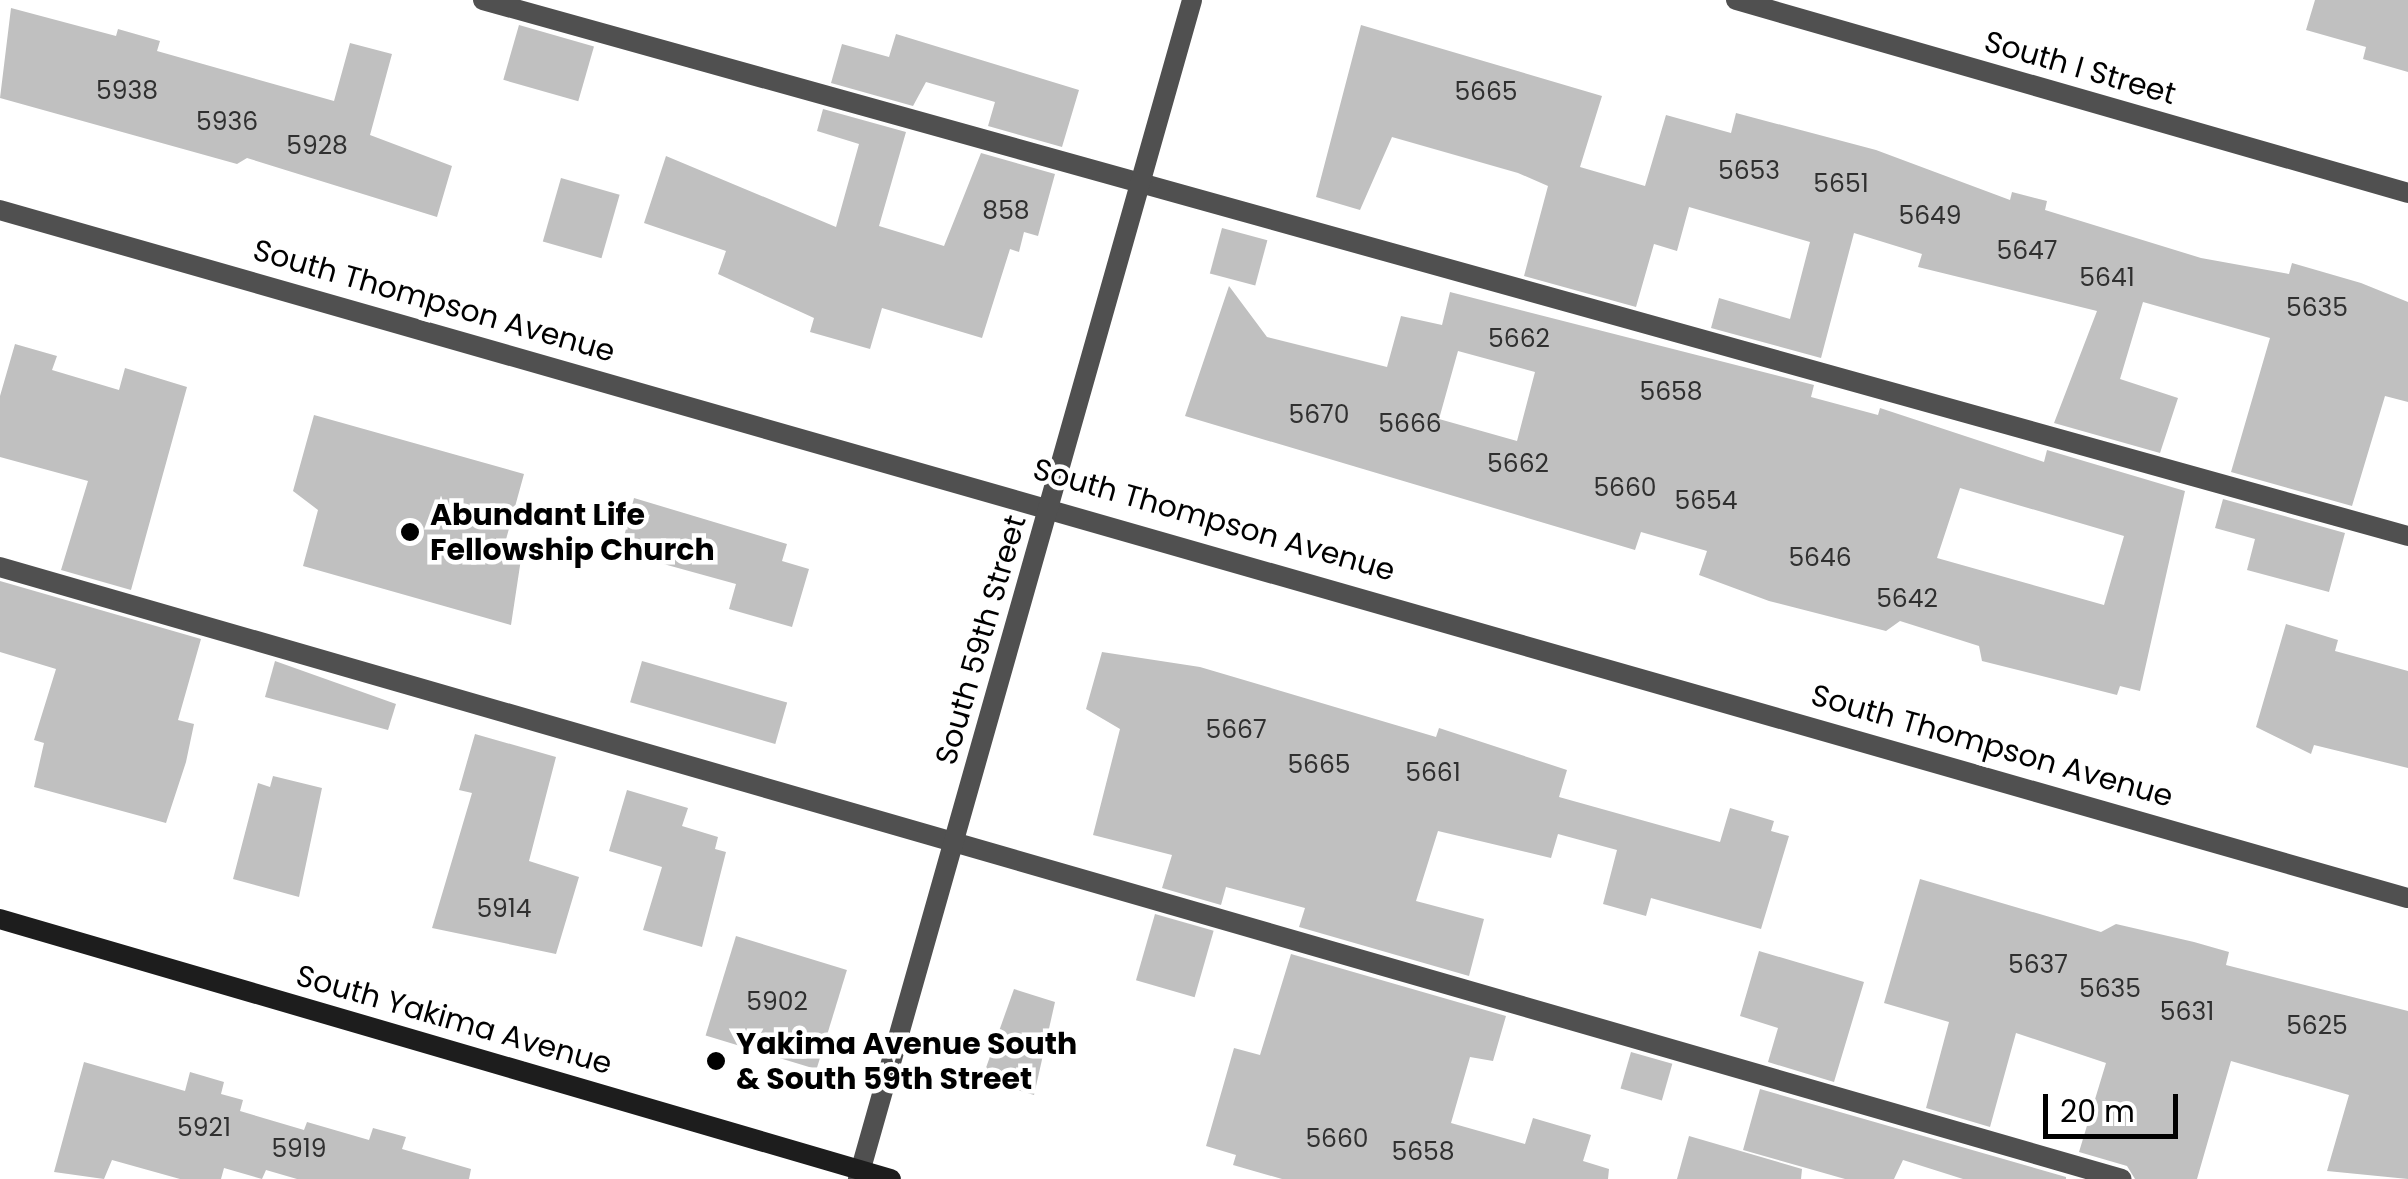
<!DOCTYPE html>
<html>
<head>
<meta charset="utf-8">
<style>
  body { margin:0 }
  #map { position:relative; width:2408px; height:1179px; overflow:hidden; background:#fff; font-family:Poppins,sans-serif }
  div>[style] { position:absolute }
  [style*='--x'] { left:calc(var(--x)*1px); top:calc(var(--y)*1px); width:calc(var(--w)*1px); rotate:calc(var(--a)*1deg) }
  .building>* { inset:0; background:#c0c0c0; transform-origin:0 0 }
  .service>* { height:20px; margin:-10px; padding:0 10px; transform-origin:10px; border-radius:10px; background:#505050 }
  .minor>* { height:20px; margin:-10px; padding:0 10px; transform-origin:10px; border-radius:10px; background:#505050 }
  .secondary>* { height:20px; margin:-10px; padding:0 10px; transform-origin:10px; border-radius:10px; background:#1d1d1d }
  .dots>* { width:28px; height:28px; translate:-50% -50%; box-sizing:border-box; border:5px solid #fff; border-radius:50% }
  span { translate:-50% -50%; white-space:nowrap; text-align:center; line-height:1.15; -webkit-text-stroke:9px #fff; paint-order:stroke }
  .number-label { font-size:25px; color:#303030 }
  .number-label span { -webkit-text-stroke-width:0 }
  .street-label { font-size:30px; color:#000 }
  .poi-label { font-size:30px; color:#000; font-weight:700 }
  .left { translate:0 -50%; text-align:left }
  .scale { position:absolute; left:2043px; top:1094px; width:135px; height:45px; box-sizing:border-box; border:5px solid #000; border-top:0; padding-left:12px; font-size:30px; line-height:35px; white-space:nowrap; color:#000; -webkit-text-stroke:8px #fff; paint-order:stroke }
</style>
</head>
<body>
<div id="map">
  <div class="building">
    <div style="clip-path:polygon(2315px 0,2408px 0,2408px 72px,2363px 59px,2366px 47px,2306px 30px)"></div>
    <div style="clip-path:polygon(11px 8px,116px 36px,118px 29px,160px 41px,157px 51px,334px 101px,350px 43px,392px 54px,370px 135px,452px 166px,437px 217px,247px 158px,237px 164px,0 98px)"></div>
    <div style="left:519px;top:25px;width:78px;height:57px;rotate:16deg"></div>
    <div style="clip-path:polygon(1361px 25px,1602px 96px,1580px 167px,1645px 186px,1666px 115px,1731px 133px,1736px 113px,1876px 150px,2010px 200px,2012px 192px,2047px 201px,2045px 210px,2201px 258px,2289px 274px,2292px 263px,2361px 283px,2408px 302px,2408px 402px,2385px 396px,2352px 506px,2231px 472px,2270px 338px,2143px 302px,2120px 379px,2178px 398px,2160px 453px,2054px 423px,2097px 311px,1918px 267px,1922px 254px,1854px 233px,1821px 358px,1711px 328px,1719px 298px,1790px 319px,1810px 242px,1689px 207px,1677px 251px,1654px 244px,1636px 307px,1524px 276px,1548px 186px,1518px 173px,1392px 137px,1360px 210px,1316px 197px)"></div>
    <div style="clip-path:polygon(896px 34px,1079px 90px,1062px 147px,988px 126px,995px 102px,926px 82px,913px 106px,831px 83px,842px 44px,889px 57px)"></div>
    <div style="clip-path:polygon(823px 109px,906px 132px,879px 226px,944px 246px,981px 153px,1055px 174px,1038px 236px,1024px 232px,1019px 252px,1010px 249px,982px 338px,882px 308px,870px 349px,810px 332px,814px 318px,718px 274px,726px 251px,644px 223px,666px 156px,836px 227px,859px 144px,817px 131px)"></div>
    <div style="left:561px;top:178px;width:61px;height:66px;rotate:16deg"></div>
    <div style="left:1222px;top:228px;width:47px;height:47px;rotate:15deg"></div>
    <div style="clip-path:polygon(evenodd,1229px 286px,1267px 337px,1387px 367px,1401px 316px,1442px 325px,1450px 292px,1814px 385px,1811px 397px,1878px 415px,1880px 408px,2044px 462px,2047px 450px,2185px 491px,2140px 691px,2120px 686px,2117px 695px,1982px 661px,1979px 646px,1900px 621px,1886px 631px,1769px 601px,1699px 575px,1707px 551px,1641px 532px,1635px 550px,1185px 416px,1229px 286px,1458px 351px,1535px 372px,1517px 441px,1439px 419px,1458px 351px,1229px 286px,1960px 488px,2124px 536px,2104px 605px,1937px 558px,1960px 488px)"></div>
    <div style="clip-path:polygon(15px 344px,57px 356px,52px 370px,119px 390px,125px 368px,187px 387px,131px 590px,61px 570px,88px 481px,0 457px,0 396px)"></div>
    <div style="clip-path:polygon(314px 415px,524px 474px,502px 554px,521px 559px,511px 625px,303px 566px,318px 510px,293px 491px)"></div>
    <div style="clip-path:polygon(634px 498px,787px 544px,782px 561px,809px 569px,792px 627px,729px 609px,736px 584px,620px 552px)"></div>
    <div style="clip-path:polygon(2223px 499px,2345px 533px,2329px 592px,2247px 570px,2255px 539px,2215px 528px)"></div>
    <div style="clip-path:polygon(0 581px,201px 639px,178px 720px,194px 724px,186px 762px,166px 823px,34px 787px,44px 743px,34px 740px,56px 669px,0 652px)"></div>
    <div style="clip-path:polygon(2286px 624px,2338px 640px,2335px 651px,2408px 671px,2408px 768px,2314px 745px,2311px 754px,2256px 727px)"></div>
    <div style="clip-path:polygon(1102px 652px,1200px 667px,1436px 737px,1439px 728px,1567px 770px,1559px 797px,1720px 842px,1730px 808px,1774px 821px,1771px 831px,1789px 836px,1761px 929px,1651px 898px,1646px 916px,1603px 904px,1617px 850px,1558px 834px,1551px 858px,1438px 831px,1416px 901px,1484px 919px,1469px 976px,1299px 927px,1305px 908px,1226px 887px,1221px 905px,1162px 888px,1172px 855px,1093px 835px,1120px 729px,1086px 709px)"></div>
    <div style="clip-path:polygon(275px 661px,396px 704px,388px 730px,265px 697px)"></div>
    <div style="left:642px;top:661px;width:151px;height:43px;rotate:16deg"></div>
    <div style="clip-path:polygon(475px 734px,556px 757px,529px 861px,579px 877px,556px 954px,432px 928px,472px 793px,459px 790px)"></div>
    <div style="clip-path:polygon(273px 776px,322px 788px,299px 897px,233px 879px,258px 783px,270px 787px)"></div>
    <div style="clip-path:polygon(627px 790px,688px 808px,682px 826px,718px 837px,715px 849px,726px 852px,702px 947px,643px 930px,662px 867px,609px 851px)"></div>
    <div style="clip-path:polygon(1920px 879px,2101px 932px,2116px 924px,2194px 942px,2229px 952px,2226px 965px,2408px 1011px,2408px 1179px,2327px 1171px,2349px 1095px,2231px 1061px,2197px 1179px,2135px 1179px,2127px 1166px,2079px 1152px,2106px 1063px,2016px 1033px,1990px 1127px,1926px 1108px,1949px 1022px,1884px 1003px)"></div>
    <div style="left:1155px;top:914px;width:61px;height:69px;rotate:16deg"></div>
    <div style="left:736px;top:936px;width:116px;height:104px;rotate:17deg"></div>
    <div style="clip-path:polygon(1759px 951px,1864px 982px,1834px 1082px,1768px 1062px,1778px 1028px,1740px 1016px)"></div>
    <div style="clip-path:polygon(1291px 954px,1506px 1016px,1493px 1061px,1470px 1057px,1451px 1123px,1525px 1144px,1533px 1118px,1591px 1135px,1583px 1161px,1609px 1169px,1608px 1179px,1282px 1179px,1233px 1165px,1236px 1155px,1206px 1146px,1234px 1048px,1260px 1055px)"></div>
    <div style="clip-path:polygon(1014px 989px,1055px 1002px,1034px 1095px,982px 1079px)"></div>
    <div style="left:1631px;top:1052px;width:43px;height:38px;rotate:16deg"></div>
    <div style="clip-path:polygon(84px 1062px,185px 1091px,190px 1072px,224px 1082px,221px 1094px,243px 1100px,240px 1111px,304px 1130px,307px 1122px,369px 1140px,373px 1128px,406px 1137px,402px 1149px,471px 1169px,469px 1179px,297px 1179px,266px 1170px,262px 1179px,224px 1168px,221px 1179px,180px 1179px,112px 1160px,104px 1179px,54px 1172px)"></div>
    <div style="clip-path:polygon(1760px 1089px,2066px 1177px,2066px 1179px,1963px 1179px,1903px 1160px,1894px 1179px,1845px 1179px,1743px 1150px)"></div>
    <div style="clip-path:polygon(1689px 1136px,1802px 1169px,1801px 1179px,1677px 1179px)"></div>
  </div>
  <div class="service">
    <div style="--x:483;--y:0;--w:1998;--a:15.56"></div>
    <div style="--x:0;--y:567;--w:2208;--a:16.09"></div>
  </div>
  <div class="minor">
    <div style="--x:1736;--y:0;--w:699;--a:16.02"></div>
    <div style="--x:0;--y:210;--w:2504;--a:15.95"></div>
    <div style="--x:858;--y:1179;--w:1225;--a:-74.18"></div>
  </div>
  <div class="secondary">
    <div style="--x:0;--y:919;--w:928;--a:16.27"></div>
  </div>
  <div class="dots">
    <div style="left:410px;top:532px;background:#000"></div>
    <div style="left:716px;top:1061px;background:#000"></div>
  </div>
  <div class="number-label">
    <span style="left:127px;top:91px">5938</span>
    <span style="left:1486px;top:92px">5665</span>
    <span style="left:227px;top:122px">5936</span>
    <span style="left:317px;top:146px">5928</span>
    <span style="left:1749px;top:171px">5653</span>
    <span style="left:1841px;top:184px">5651</span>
    <span style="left:1006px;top:211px">858</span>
    <span style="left:1930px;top:216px">5649</span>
    <span style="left:2027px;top:251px">5647</span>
    <span style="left:2107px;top:278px">5641</span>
    <span style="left:2317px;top:308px">5635</span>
    <span style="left:1519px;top:339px">5662</span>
    <span style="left:1671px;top:392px">5658</span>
    <span style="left:1319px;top:415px">5670</span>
    <span style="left:1410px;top:424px">5666</span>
    <span style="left:1518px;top:464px">5662</span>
    <span style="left:1625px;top:488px">5660</span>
    <span style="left:1706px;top:501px">5654</span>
    <span style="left:1820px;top:558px">5646</span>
    <span style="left:1907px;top:599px">5642</span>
    <span style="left:1236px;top:730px">5667</span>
    <span style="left:1319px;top:765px">5665</span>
    <span style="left:1433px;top:773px">5661</span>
    <span style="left:504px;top:909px">5914</span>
    <span style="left:2038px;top:965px">5637</span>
    <span style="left:2110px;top:989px">5635</span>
    <span style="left:777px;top:1002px">5902</span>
    <span style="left:2187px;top:1012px">5631</span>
    <span style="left:2317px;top:1026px">5625</span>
    <span style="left:204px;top:1128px">5921</span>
    <span style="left:1337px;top:1139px">5660</span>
    <span style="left:299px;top:1149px">5919</span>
    <span style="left:1423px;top:1152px">5658</span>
  </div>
  <div class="street-label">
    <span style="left:2080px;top:68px;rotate:16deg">South I Street</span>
    <span style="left:434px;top:301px;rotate:16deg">South Thompson Avenue</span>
    <span style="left:1214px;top:520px;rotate:16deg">South Thompson Avenue</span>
    <span style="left:981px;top:640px;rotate:-74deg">South 59th Street</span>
    <span style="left:1992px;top:746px;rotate:16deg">South Thompson Avenue</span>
    <span style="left:454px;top:1020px;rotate:16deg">South Yakima Avenue</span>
  </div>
  <div class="poi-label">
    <span class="left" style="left:430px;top:532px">Abundant Life<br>Fellowship Church</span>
    <span class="left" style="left:736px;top:1061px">Yakima Avenue South<br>&amp; South 59th Street</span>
  </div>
  <div class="scale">20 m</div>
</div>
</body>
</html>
